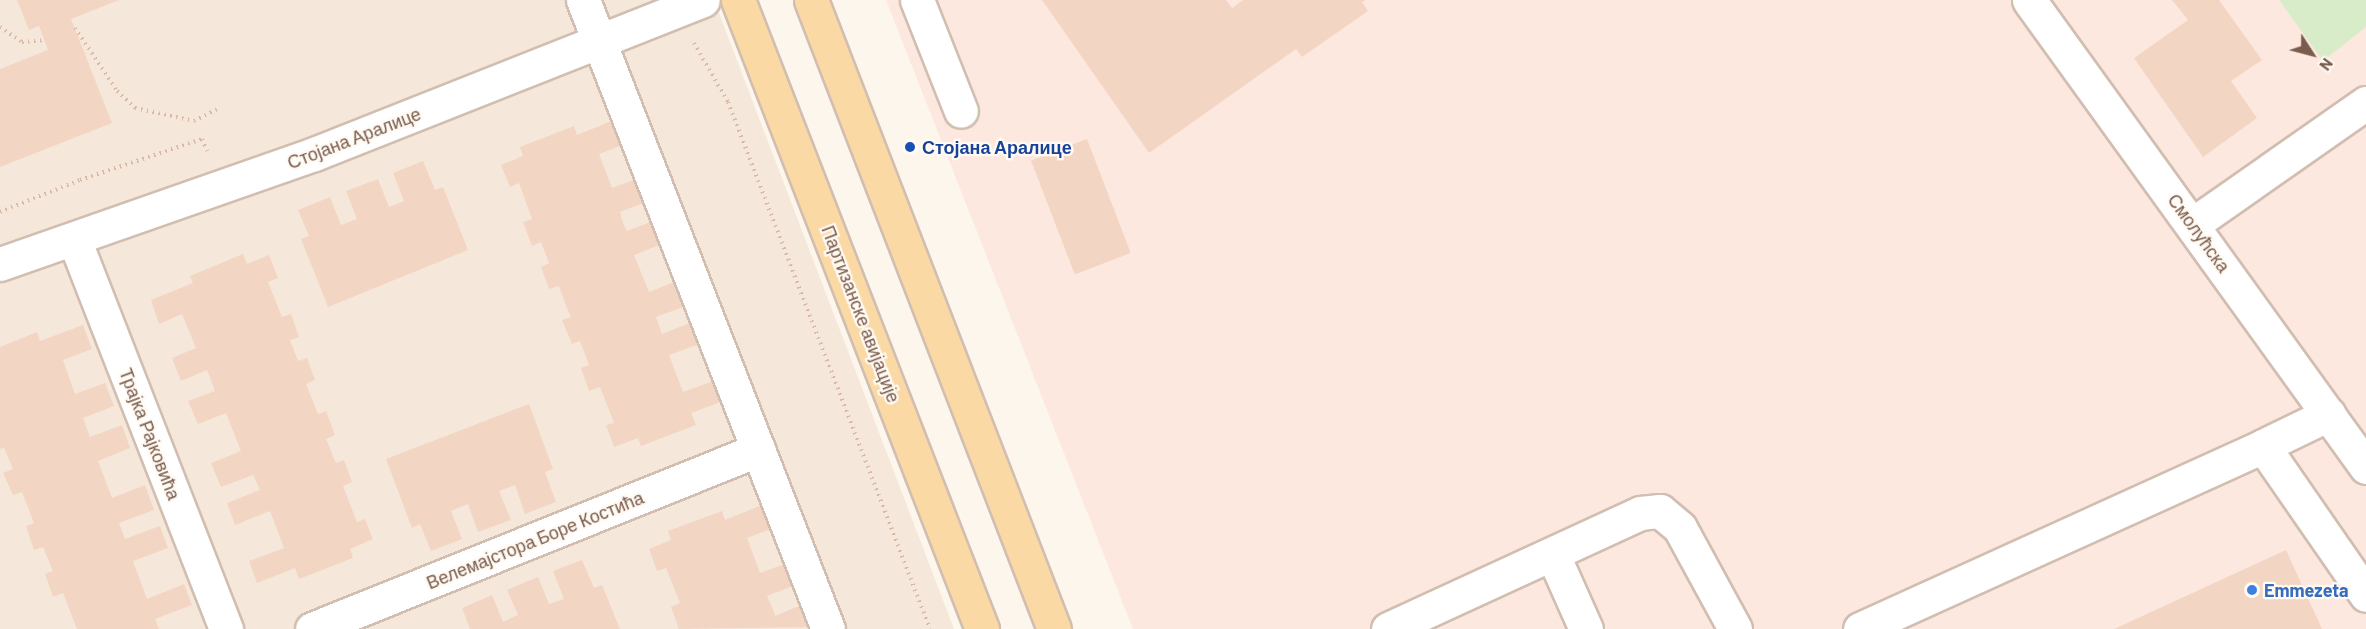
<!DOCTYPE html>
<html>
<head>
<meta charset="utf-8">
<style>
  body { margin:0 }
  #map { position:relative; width:2366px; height:629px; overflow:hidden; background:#fdf6ec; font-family:Barlow,sans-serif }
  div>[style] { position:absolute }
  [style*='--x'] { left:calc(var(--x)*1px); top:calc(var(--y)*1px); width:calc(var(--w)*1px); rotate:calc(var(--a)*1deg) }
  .residential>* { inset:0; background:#f5e8da }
  .commercial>* { inset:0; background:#fde8e0 }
  .green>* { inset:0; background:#d8ecc9 }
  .building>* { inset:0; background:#f3d5c3; transform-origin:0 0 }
  .path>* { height:4px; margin-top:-2px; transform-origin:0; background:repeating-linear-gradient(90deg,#d9b8a5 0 1.5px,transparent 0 6px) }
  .roads { filter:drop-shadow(2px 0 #d1beb0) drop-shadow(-2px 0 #d1beb0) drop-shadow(0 2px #d1beb0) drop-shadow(0 -2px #d1beb0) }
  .minor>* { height:33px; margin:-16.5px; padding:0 16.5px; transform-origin:16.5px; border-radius:16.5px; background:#fff }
  .major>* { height:33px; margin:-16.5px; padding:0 16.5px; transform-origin:16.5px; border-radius:16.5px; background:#fbd9a5 }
  .dots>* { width:16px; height:16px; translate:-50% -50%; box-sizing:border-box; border:3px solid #fffaf3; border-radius:50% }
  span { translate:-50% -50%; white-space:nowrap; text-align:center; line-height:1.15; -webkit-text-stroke:4.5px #fffaf3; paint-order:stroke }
  .street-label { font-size:18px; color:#7a5c4d }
  .transit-label { font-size:18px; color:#164399; font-weight:700 }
  .left { translate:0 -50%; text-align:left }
  .shop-label { font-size:18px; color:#366cbe; font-weight:700 }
  .north { position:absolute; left:2282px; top:24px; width:60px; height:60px; -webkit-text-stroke:4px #fffaf3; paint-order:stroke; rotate:126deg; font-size:16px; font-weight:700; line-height:24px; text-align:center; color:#7a5c4d }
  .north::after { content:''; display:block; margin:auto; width:21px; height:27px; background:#7a5c4d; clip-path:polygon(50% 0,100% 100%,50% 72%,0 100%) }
</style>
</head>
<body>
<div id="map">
  <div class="residential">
    <div style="clip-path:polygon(0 0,714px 0,954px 629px,0 629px)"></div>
  </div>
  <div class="commercial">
    <div style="clip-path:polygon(886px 0,2366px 0,2366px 629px,1133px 629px)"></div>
  </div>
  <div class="green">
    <div style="clip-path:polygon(2279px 0,2366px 0,2366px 27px,2323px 61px)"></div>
  </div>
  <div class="building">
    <div style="clip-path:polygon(17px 0,119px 0,71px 19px,112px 123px,0 167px,0 69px,48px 50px,39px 26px,29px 30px)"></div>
    <div style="clip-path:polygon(1042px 0,1226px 0,1232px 8px,1243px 0,1365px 0,1362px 2px,1368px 11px,1302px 57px,1296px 49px,1149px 153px)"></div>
    <div style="clip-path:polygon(2172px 0,2219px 0,2262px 60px,2231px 81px,2257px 118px,2203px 157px,2134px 58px,2188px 20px)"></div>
    <div style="clip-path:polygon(619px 118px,628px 143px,599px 154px,612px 188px,642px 177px,651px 200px,620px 212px,623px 223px,627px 231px,658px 219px,667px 242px,634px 255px,649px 292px,682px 279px,691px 304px,656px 317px,662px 334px,697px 320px,705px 342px,669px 355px,683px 392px,721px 378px,729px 399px,691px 413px,696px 425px,641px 446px,638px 438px,614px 447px,606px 425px,614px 423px,600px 387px,589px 391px,581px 368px,589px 365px,580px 341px,572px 344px,562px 320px,571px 317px,565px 303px,559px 286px,549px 289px,541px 267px,549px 263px,541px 242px,532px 246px,523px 222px,532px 219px,519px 183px,510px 187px,501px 165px,523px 156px,520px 147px,574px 126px,577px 135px)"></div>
    <div style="left:1087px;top:139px;width:122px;height:60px;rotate:69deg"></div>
    <div style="clip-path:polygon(423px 161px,435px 190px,443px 187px,468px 250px,328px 307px,301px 239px,309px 236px,298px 210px,330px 197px,341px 225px,357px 219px,346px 191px,378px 179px,389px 207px,404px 201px,393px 173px)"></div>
    <div style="clip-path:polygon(243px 254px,247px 264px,269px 255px,278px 278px,268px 282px,282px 317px,291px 314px,299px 337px,290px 340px,298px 361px,307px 358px,315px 380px,306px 384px,318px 414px,326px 411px,335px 435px,326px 439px,336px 463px,344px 460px,352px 482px,343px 486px,357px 522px,365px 519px,373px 539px,350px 549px,353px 558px,299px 579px,295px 568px,257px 583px,249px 561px,284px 548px,270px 511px,235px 525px,227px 503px,260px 490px,253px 475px,221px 487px,211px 463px,241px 451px,226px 413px,198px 424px,188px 401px,215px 391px,207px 370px,181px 381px,172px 358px,196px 348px,182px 314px,159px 324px,151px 300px,193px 283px,190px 276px)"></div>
    <div style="clip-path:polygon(83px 325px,92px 349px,63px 360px,75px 394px,105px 383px,114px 406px,83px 418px,90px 437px,122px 425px,130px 448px,98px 461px,112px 498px,145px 485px,154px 510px,119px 523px,125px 539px,160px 526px,168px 548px,133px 561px,147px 599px,184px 584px,192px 605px,155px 619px,159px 629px,77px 629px,63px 593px,53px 597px,45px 574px,53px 571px,43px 547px,34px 550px,26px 526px,34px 523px,22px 492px,13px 495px,3px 473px,13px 469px,4px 448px,0 449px,0 347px,37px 332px,40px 341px)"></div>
    <div style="clip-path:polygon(529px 404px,553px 469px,545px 472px,556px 502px,525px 514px,515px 485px,499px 491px,511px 520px,478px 532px,468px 504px,451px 511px,462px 539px,431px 551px,420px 524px,412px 528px,386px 459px)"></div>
    <div style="clip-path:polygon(767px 503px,776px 527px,747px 538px,760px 573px,790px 562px,798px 584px,767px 596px,772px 607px,775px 616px,806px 603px,815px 627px,679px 629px,671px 607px,680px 603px,666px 568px,657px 571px,649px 549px,671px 540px,668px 531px,722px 511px,725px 520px)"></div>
    <div style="clip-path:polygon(2286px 550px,2322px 629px,2114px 629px)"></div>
    <div style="clip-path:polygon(582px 560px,594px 588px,602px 585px,620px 629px,470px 629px,462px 608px,492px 595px,503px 622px,509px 619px,518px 615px,507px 590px,538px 577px,549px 604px,564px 599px,553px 571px)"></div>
  </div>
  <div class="path">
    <div style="--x:0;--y:27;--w:27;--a:34"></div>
    <div style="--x:22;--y:42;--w:22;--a:-5"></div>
    <div style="--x:75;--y:28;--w:76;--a:56.3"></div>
    <div style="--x:117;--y:91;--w:25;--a:43"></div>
    <div style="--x:135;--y:108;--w:60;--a:12.4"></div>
    <div style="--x:194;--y:121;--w:28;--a:-27"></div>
    <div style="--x:694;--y:43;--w:68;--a:60"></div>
    <div style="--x:728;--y:102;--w:564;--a:69.03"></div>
    <div style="--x:0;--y:212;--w:86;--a:-21.8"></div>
    <div style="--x:80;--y:180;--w:129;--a:-18.6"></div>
    <div style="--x:202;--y:139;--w:13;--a:67"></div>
  </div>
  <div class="roads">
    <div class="minor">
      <div style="--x:583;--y:0;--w:675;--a:68.72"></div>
      <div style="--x:917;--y:0;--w:119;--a:68.4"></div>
      <div style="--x:2029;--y:0;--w:576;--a:54.18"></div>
      <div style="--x:2193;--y:224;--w:211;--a:-35"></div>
      <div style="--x:74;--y:239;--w:419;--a:68.7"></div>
      <div style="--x:0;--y:264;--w:333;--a:-19.3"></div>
      <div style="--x:314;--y:154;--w:418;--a:-21.6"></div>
      <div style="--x:2263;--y:446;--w:73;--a:-25.9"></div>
      <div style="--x:1553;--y:555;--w:81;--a:66"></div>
      <div style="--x:312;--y:629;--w:481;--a:-21.9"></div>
      <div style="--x:1388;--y:629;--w:277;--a:-24.7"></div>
      <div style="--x:1640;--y:513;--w:20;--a:-6"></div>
      <div style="--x:1660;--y:511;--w:26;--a:40"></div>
      <div style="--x:1680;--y:528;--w:115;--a:61.4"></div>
      <div style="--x:1860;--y:629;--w:443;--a:-24.4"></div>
      <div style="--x:2263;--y:446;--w:181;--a:55.3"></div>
    </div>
    <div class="major">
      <div style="--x:738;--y:0;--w:675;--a:68.8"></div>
      <div style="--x:811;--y:0;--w:674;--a:68.88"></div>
    </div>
  </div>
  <div class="dots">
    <div style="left:910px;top:147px;background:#1a4fb4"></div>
    <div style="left:2252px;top:590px;background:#3f7fe0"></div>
  </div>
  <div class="street-label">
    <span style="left:354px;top:138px;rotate:-21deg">Стојана Аралице</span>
    <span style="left:2199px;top:233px;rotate:54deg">Смолућска</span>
    <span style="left:861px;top:314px;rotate:69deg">Партизанске авијације</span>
    <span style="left:150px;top:434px;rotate:69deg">Трајка Рајковића</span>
    <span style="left:535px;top:540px;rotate:-22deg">Велемајстора Боре Костића</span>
  </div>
  <div class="transit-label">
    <span class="left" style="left:922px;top:147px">Стојана Аралице</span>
  </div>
  <div class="shop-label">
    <span class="left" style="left:2264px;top:590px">Emmezeta</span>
  </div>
  <div class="north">N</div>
</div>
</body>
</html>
